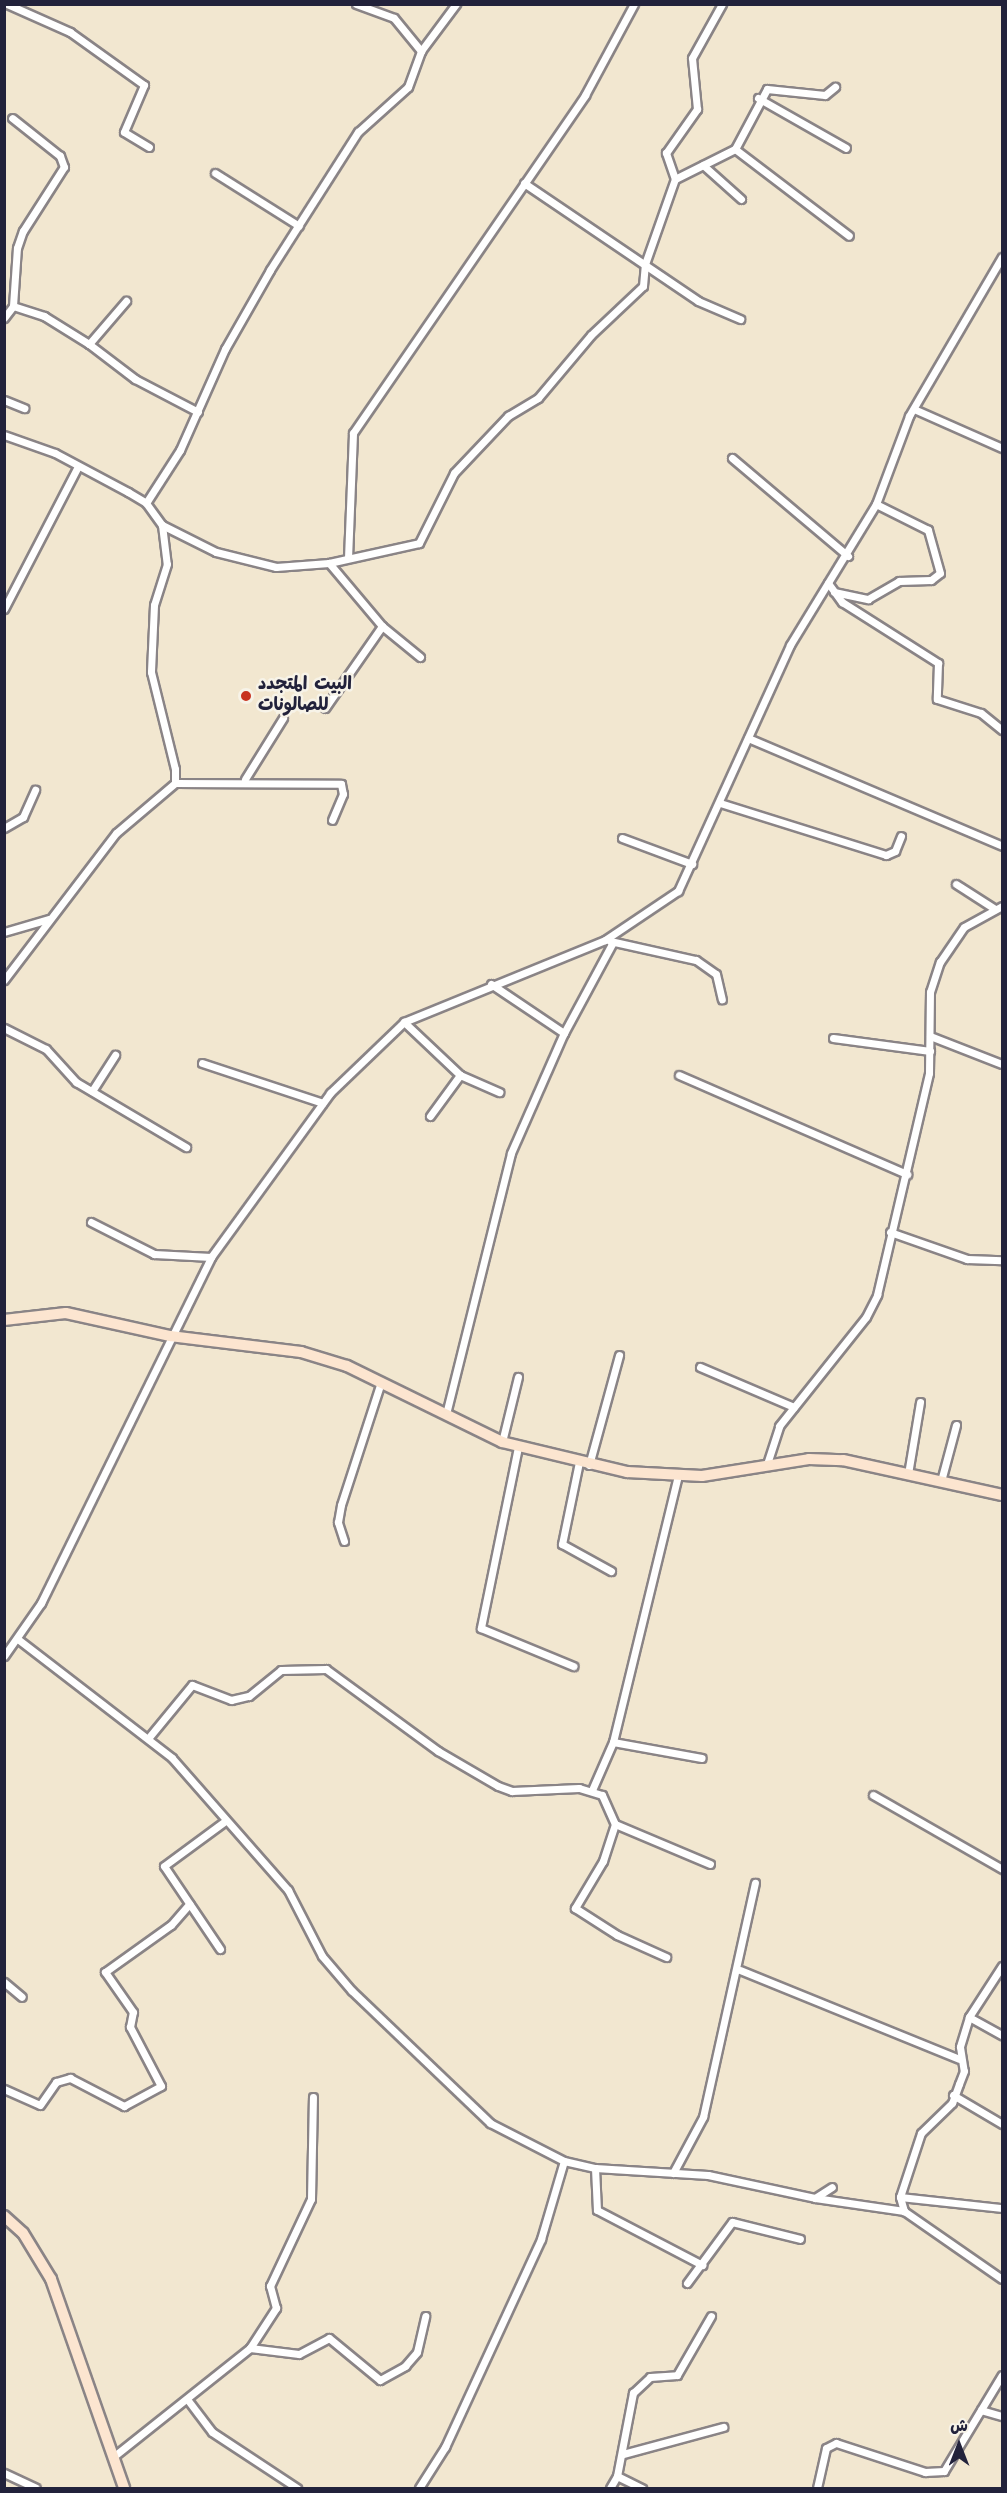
<!DOCTYPE html>
<html>
<head>
<meta charset="utf-8">
<style>
  body { margin:0 }
  #map { position:relative; width:1007px; height:2493px; overflow:hidden; background:#f2e7d0; font-family:Kalam,"Playpen Sans Arabic",sans-serif }
  div>[style] { position:absolute }
  [style*='--x'] { left:calc(var(--x)*1px); top:calc(var(--y)*1px); width:calc(var(--w)*1px); rotate:calc(var(--a)*1deg) }
  .roads { filter:drop-shadow(2px 0 #8a8486) drop-shadow(-2px 0 #8a8486) drop-shadow(0 2px #8a8486) drop-shadow(0 -2px #8a8486) }
  .street>* { height:7px; margin:-3.5px; padding:0 3.5px; transform-origin:3.5px; border-radius:3.5px; background:#fff }
  .secondary>* { height:10px; margin:-5px; padding:0 5px; transform-origin:5px; border-radius:5px; background:#fce5d0 }
  .dots>* { width:16px; height:16px; translate:-50% -50%; box-sizing:border-box; border:3px solid #f7f3e8; border-radius:50% }
  span { translate:-50% -50%; white-space:nowrap; text-align:center; line-height:1.15; -webkit-text-stroke:5px #f7f3e8; paint-order:stroke }
  .poi-label { font-size:18px; color:#22223b; font-weight:700 }
  .left { translate:0 -50%; text-align:left }
  .frame { position:absolute; inset:0; border:6px solid #22223b; pointer-events:none }
  .north { position:absolute; left:929px; top:2415px; width:60px; height:60px; -webkit-text-stroke:4px #f7f3e8; paint-order:stroke; rotate:0deg; font-size:16px; font-weight:700; line-height:24px; text-align:center; color:#22223b }
  .north::after { content:''; display:block; margin:auto; width:21px; height:27px; background:#22223b; clip-path:polygon(50% 0,100% 100%,50% 72%,0 100%) }
</style>
</head>
<body>
<div id="map">
  <div class="roads">
    <div class="street">
      <div style="--x:7;--y:4;--w:69;--a:24"></div>
      <div style="--x:70;--y:32;--w:91;--a:35.6"></div>
      <div style="--x:144;--y:85;--w:51;--a:113.1"></div>
      <div style="--x:124;--y:132;--w:29;--a:31"></div>
      <div style="--x:356;--y:4;--w:40;--a:20.2"></div>
      <div style="--x:394;--y:18;--w:43;--a:50.7"></div>
      <div style="--x:758;--y:98;--w:101;--a:29.6"></div>
      <div style="--x:735;--y:149;--w:143;--a:37.3"></div>
      <div style="--x:703;--y:165;--w:51;--a:41.8"></div>
      <div style="--x:215;--y:173;--w:99;--a:32.2"></div>
      <div style="--x:675;--y:179;--w:67;--a:-26.6"></div>
      <div style="--x:735;--y:149;--w:68;--a:-61.9"></div>
      <div style="--x:767;--y:89;--w:58;--a:5.9"></div>
      <div style="--x:825;--y:95;--w:13;--a:-39"></div>
      <div style="--x:524;--y:183;--w:210;--a:34.1"></div>
      <div style="--x:698;--y:301;--w:46;--a:23.2"></div>
      <div style="--x:13;--y:306;--w:33;--a:18"></div>
      <div style="--x:44;--y:316;--w:53;--a:31.9"></div>
      <div style="--x:89;--y:344;--w:57;--a:-49.3"></div>
      <div style="--x:4;--y:318;--w:15;--a:-53"></div>
      <div style="--x:13;--y:306;--w:58;--a:-86.1"></div>
      <div style="--x:17;--y:248;--w:18;--a:-71"></div>
      <div style="--x:23;--y:231;--w:76;--a:-57.4"></div>
      <div style="--x:64;--y:167;--w:12;--a:-110"></div>
      <div style="--x:60;--y:156;--w:61;--a:-141.6"></div>
      <div style="--x:89;--y:344;--w:58;--a:37.3"></div>
      <div style="--x:135;--y:379;--w:71;--a:27.6"></div>
      <div style="--x:4;--y:400;--w:22;--a:22"></div>
      <div style="--x:914;--y:409;--w:96;--a:23.9"></div>
      <div style="--x:4;--y:435;--w:54;--a:19.4"></div>
      <div style="--x:55;--y:453;--w:83;--a:28.1"></div>
      <div style="--x:128;--y:492;--w:21;--a:31"></div>
      <div style="--x:146;--y:503;--w:27;--a:54"></div>
      <div style="--x:162;--y:525;--w:39;--a:83"></div>
      <div style="--x:167;--y:564;--w:43;--a:107.6"></div>
      <div style="--x:154;--y:605;--w:67;--a:92.6"></div>
      <div style="--x:151;--y:672;--w:100;--a:76.1"></div>
      <div style="--x:175;--y:769;--w:14;--a:90"></div>
      <div style="--x:175;--y:783;--w:77;--a:139.7"></div>
      <div style="--x:116;--y:833;--w:185;--a:127.3"></div>
      <div style="--x:732;--y:458;--w:152;--a:40.2"></div>
      <div style="--x:146;--y:503;--w:63;--a:-57.3"></div>
      <div style="--x:180;--y:450;--w:111;--a:-66"></div>
      <div style="--x:225;--y:349;--w:91;--a:-60.3"></div>
      <div style="--x:270;--y:270;--w:164;--a:-57.5"></div>
      <div style="--x:358;--y:132;--w:67;--a:-42"></div>
      <div style="--x:408;--y:87;--w:38;--a:-70"></div>
      <div style="--x:421;--y:51;--w:59;--a:-53.3"></div>
      <div style="--x:162;--y:525;--w:60;--a:26.6"></div>
      <div style="--x:216;--y:552;--w:62;--a:14"></div>
      <div style="--x:276;--y:567;--w:53;--a:-4.3"></div>
      <div style="--x:329;--y:563;--w:92;--a:-12.5"></div>
      <div style="--x:419;--y:543;--w:78;--a:-63.4"></div>
      <div style="--x:454;--y:473;--w:79;--a:-46.5"></div>
      <div style="--x:508;--y:416;--w:35;--a:-31"></div>
      <div style="--x:538;--y:398;--w:82;--a:-49.9"></div>
      <div style="--x:591;--y:335;--w:71;--a:-43.3"></div>
      <div style="--x:643;--y:286;--w:22;--a:-85"></div>
      <div style="--x:645;--y:264;--w:90;--a:-70.6"></div>
      <div style="--x:675;--y:179;--w:28;--a:-109"></div>
      <div style="--x:666;--y:153;--w:54;--a:-54.8"></div>
      <div style="--x:697;--y:109;--w:51;--a:-95.6"></div>
      <div style="--x:692;--y:58;--w:62;--a:-60.9"></div>
      <div style="--x:348;--y:558;--w:125;--a:-87.7"></div>
      <div style="--x:353;--y:433;--w:410;--a:-55.5"></div>
      <div style="--x:585;--y:95;--w:103;--a:-61.7"></div>
      <div style="--x:329;--y:563;--w:82;--a:49.9"></div>
      <div style="--x:382;--y:626;--w:49;--a:39.2"></div>
      <div style="--x:828;--y:583;--w:24;--a:54"></div>
      <div style="--x:842;--y:602;--w:114;--a:32.4"></div>
      <div style="--x:938;--y:663;--w:36;--a:92"></div>
      <div style="--x:937;--y:699;--w:46;--a:17.7"></div>
      <div style="--x:981;--y:713;--w:27;--a:39"></div>
      <div style="--x:834;--y:592;--w:35;--a:12"></div>
      <div style="--x:868;--y:599;--w:36;--a:-30"></div>
      <div style="--x:899;--y:581;--w:32;--a:-2"></div>
      <div style="--x:931;--y:580;--w:11;--a:-38"></div>
      <div style="--x:940;--y:573;--w:45;--a:-105.6"></div>
      <div style="--x:928;--y:530;--w:58;--a:-153.4"></div>
      <div style="--x:4;--y:609;--w:161;--a:-62.6"></div>
      <div style="--x:325;--y:708;--w:100;--a:-55.2"></div>
      <div style="--x:748;--y:738;--w:276;--a:23"></div>
      <div style="--x:245;--y:779;--w:72;--a:-58.1"></div>
      <div style="--x:175;--y:783;--w:166;--a:0.3"></div>
      <div style="--x:341;--y:784;--w:10;--a:79"></div>
      <div style="--x:343;--y:794;--w:28;--a:113"></div>
      <div style="--x:720;--y:803;--w:174;--a:17.4"></div>
      <div style="--x:886;--y:855;--w:10;--a:-24"></div>
      <div style="--x:895;--y:851;--w:16;--a:-68"></div>
      <div style="--x:4;--y:828;--w:22;--a:-30"></div>
      <div style="--x:23;--y:817;--w:30;--a:-66"></div>
      <div style="--x:622;--y:838;--w:75;--a:20.4"></div>
      <div style="--x:956;--y:884;--w:46;--a:32.7"></div>
      <div style="--x:4;--y:932;--w:47;--a:-16.1"></div>
      <div style="--x:610;--y:941;--w:88;--a:12.5"></div>
      <div style="--x:696;--y:960;--w:24;--a:35"></div>
      <div style="--x:716;--y:974;--w:26;--a:77"></div>
      <div style="--x:491;--y:984;--w:88;--a:33.9"></div>
      <div style="--x:404;--y:1022;--w:77;--a:43.4"></div>
      <div style="--x:460;--y:1075;--w:43;--a:23.6"></div>
      <div style="--x:4;--y:1028;--w:47;--a:26.6"></div>
      <div style="--x:46;--y:1049;--w:45;--a:47.7"></div>
      <div style="--x:76;--y:1082;--w:128;--a:30.6"></div>
      <div style="--x:930;--y:1036;--w:77;--a:21.3"></div>
      <div style="--x:833;--y:1038;--w:98;--a:7.6"></div>
      <div style="--x:202;--y:1063;--w:127;--a:18.3"></div>
      <div style="--x:679;--y:1075;--w:249;--a:23.5"></div>
      <div style="--x:92;--y:1091;--w:43;--a:-57.4"></div>
      <div style="--x:430;--y:1116;--w:51;--a:-53.8"></div>
      <div style="--x:91;--y:1222;--w:71;--a:26.9"></div>
      <div style="--x:154;--y:1254;--w:57;--a:3"></div>
      <div style="--x:890;--y:1232;--w:82;--a:19.3"></div>
      <div style="--x:967;--y:1259;--w:35;--a:2"></div>
      <div style="--x:700;--y:1367;--w:102;--a:23.1"></div>
      <div style="--x:446;--y:1414;--w:269;--a:-76"></div>
      <div style="--x:511;--y:1153;--w:131;--a:-66.2"></div>
      <div style="--x:564;--y:1033;--w:103;--a:-61.7"></div>
      <div style="--x:502;--y:1442;--w:67;--a:-76.2"></div>
      <div style="--x:518;--y:1447;--w:185;--a:101.6"></div>
      <div style="--x:481;--y:1628;--w:100;--a:22.4"></div>
      <div style="--x:579;--y:1462;--w:84;--a:101.7"></div>
      <div style="--x:562;--y:1544;--w:56;--a:28.9"></div>
      <div style="--x:767;--y:1464;--w:40;--a:-72"></div>
      <div style="--x:779;--y:1426;--w:139;--a:-51.4"></div>
      <div style="--x:866;--y:1317;--w:25;--a:-63"></div>
      <div style="--x:877;--y:1295;--w:228;--a:-76.8"></div>
      <div style="--x:929;--y:1073;--w:81;--a:-89.3"></div>
      <div style="--x:930;--y:992;--w:32;--a:-72"></div>
      <div style="--x:940;--y:962;--w:42;--a:-55.6"></div>
      <div style="--x:964;--y:927;--w:43;--a:-28.9"></div>
      <div style="--x:589;--y:1465;--w:114;--a:-74.7"></div>
      <div style="--x:908;--y:1474;--w:73;--a:-80.5"></div>
      <div style="--x:941;--y:1481;--w:58;--a:-75"></div>
      <div style="--x:344;--y:1541;--w:20;--a:-108"></div>
      <div style="--x:338;--y:1522;--w:17;--a:-80"></div>
      <div style="--x:341;--y:1505;--w:129;--a:-72"></div>
      <div style="--x:19;--y:1640;--w:193;--a:37.6"></div>
      <div style="--x:172;--y:1758;--w:176;--a:48.7"></div>
      <div style="--x:288;--y:1890;--w:74;--a:62.7"></div>
      <div style="--x:322;--y:1956;--w:46;--a:49.4"></div>
      <div style="--x:352;--y:1991;--w:191;--a:43.7"></div>
      <div style="--x:490;--y:2123;--w:83;--a:27.2"></div>
      <div style="--x:564;--y:2161;--w:32;--a:13"></div>
      <div style="--x:595;--y:2168;--w:113;--a:3.5"></div>
      <div style="--x:708;--y:2175;--w:109;--a:12.1"></div>
      <div style="--x:815;--y:2198;--w:20;--a:-33"></div>
      <div style="--x:4;--y:1656;--w:65;--a:-55.1"></div>
      <div style="--x:41;--y:1603;--w:386;--a:-63.8"></div>
      <div style="--x:211;--y:1257;--w:203;--a:-54"></div>
      <div style="--x:330;--y:1093;--w:103;--a:-43.8"></div>
      <div style="--x:404;--y:1022;--w:217;--a:-22.2"></div>
      <div style="--x:605;--y:940;--w:88;--a:-33.9"></div>
      <div style="--x:678;--y:891;--w:270;--a:-65.5"></div>
      <div style="--x:790;--y:645;--w:165;--a:-58.6"></div>
      <div style="--x:876;--y:504;--w:94;--a:-69.4"></div>
      <div style="--x:909;--y:416;--w:184;--a:-59.7"></div>
      <div style="--x:150;--y:1736;--w:66;--a:-50.5"></div>
      <div style="--x:192;--y:1685;--w:42;--a:21"></div>
      <div style="--x:231;--y:1700;--w:18;--a:-13"></div>
      <div style="--x:249;--y:1696;--w:41;--a:-39.1"></div>
      <div style="--x:281;--y:1670;--w:45;--a:-1.3"></div>
      <div style="--x:326;--y:1669;--w:139;--a:36.2"></div>
      <div style="--x:438;--y:1751;--w:69;--a:30.3"></div>
      <div style="--x:498;--y:1786;--w:15;--a:20"></div>
      <div style="--x:512;--y:1791;--w:67;--a:-2.6"></div>
      <div style="--x:579;--y:1788;--w:24;--a:17"></div>
      <div style="--x:602;--y:1795;--w:32;--a:66"></div>
      <div style="--x:615;--y:1824;--w:39;--a:108"></div>
      <div style="--x:603;--y:1861;--w:55;--a:120.8"></div>
      <div style="--x:575;--y:1908;--w:50;--a:32.7"></div>
      <div style="--x:617;--y:1935;--w:54;--a:24.2"></div>
      <div style="--x:613;--y:1742;--w:274;--a:-76.3"></div>
      <div style="--x:592;--y:1790;--w:52;--a:-66.4"></div>
      <div style="--x:613;--y:1742;--w:90;--a:10.2"></div>
      <div style="--x:873;--y:1795;--w:149;--a:29.8"></div>
      <div style="--x:615;--y:1824;--w:103;--a:22.8"></div>
      <div style="--x:220;--y:1949;--w:100;--a:-124"></div>
      <div style="--x:164;--y:1866;--w:74;--a:-36.3"></div>
      <div style="--x:1002;--y:1966;--w:61;--a:122.9"></div>
      <div style="--x:969;--y:2017;--w:31;--a:107"></div>
      <div style="--x:960;--y:2047;--w:24;--a:81"></div>
      <div style="--x:964;--y:2071;--w:14;--a:111"></div>
      <div style="--x:959;--y:2084;--w:20;--a:110"></div>
      <div style="--x:952;--y:2103;--w:43;--a:135.9"></div>
      <div style="--x:921;--y:2133;--w:67;--a:108.2"></div>
      <div style="--x:900;--y:2197;--w:15;--a:74"></div>
      <div style="--x:904;--y:2211;--w:119;--a:34.8"></div>
      <div style="--x:740;--y:1970;--w:236;--a:22.1"></div>
      <div style="--x:4;--y:1982;--w:23;--a:40"></div>
      <div style="--x:969;--y:2017;--w:38;--a:29"></div>
      <div style="--x:4;--y:2089;--w:39;--a:24"></div>
      <div style="--x:40;--y:2105;--w:28;--a:-55"></div>
      <div style="--x:56;--y:2082;--w:15;--a:-16"></div>
      <div style="--x:70;--y:2078;--w:61;--a:27.4"></div>
      <div style="--x:124;--y:2106;--w:42;--a:-28.4"></div>
      <div style="--x:161;--y:2086;--w:67;--a:-117.7"></div>
      <div style="--x:130;--y:2027;--w:15;--a:-79"></div>
      <div style="--x:133;--y:2012;--w:49;--a:-125"></div>
      <div style="--x:105;--y:1972;--w:81;--a:-35.5"></div>
      <div style="--x:171;--y:1925;--w:28;--a:-49"></div>
      <div style="--x:953;--y:2095;--w:57;--a:30.6"></div>
      <div style="--x:595;--y:2168;--w:42;--a:87.3"></div>
      <div style="--x:597;--y:2210;--w:119;--a:27.6"></div>
      <div style="--x:673;--y:2173;--w:64;--a:-61.8"></div>
      <div style="--x:703;--y:2117;--w:240;--a:-77.5"></div>
      <div style="--x:900;--y:2197;--w:103;--a:6.2"></div>
      <div style="--x:815;--y:2198;--w:90;--a:8.3"></div>
      <div style="--x:687;--y:2283;--w:76;--a:-53.6"></div>
      <div style="--x:732;--y:2222;--w:70;--a:14"></div>
      <div style="--x:250;--y:2348;--w:48;--a:-57"></div>
      <div style="--x:276;--y:2308;--w:23;--a:-105"></div>
      <div style="--x:270;--y:2286;--w:96;--a:-64.8"></div>
      <div style="--x:311;--y:2199;--w:102;--a:-88.9"></div>
      <div style="--x:187;--y:2399;--w:41;--a:52.9"></div>
      <div style="--x:212;--y:2432;--w:102;--a:33.4"></div>
      <div style="--x:981;--y:2410;--w:22;--a:16"></div>
      <div style="--x:623;--y:2454;--w:104;--a:-15.1"></div>
      <div style="--x:113;--y:2457;--w:175;--a:-38.5"></div>
      <div style="--x:250;--y:2348;--w:49;--a:7"></div>
      <div style="--x:299;--y:2354;--w:34;--a:-28"></div>
      <div style="--x:329;--y:2338;--w:66;--a:39.5"></div>
      <div style="--x:380;--y:2380;--w:29;--a:-29"></div>
      <div style="--x:405;--y:2366;--w:18;--a:-49"></div>
      <div style="--x:417;--y:2352;--w:37;--a:-77"></div>
      <div style="--x:4;--y:2473;--w:35;--a:25"></div>
      <div style="--x:617;--y:2476;--w:28;--a:26"></div>
      <div style="--x:419;--y:2488;--w:49;--a:-57.6"></div>
      <div style="--x:445;--y:2447;--w:229;--a:-65.2"></div>
      <div style="--x:541;--y:2239;--w:81;--a:-73.6"></div>
      <div style="--x:610;--y:2488;--w:14;--a:-60"></div>
      <div style="--x:617;--y:2476;--w:85;--a:-79.1"></div>
      <div style="--x:633;--y:2393;--w:23;--a:-43"></div>
      <div style="--x:650;--y:2377;--w:27;--a:-4"></div>
      <div style="--x:677;--y:2375;--w:68;--a:-60"></div>
      <div style="--x:817;--y:2488;--w:41;--a:-77.3"></div>
      <div style="--x:826;--y:2448;--w:11;--a:-27"></div>
      <div style="--x:836;--y:2443;--w:94;--a:18"></div>
      <div style="--x:925;--y:2472;--w:19;--a:-3"></div>
      <div style="--x:944;--y:2471;--w:112;--a:-58.9"></div>
    </div>
    <div class="secondary">
      <div style="--x:4;--y:1320;--w:62;--a:-6.4"></div>
      <div style="--x:66;--y:1313;--w:107;--a:12.5"></div>
      <div style="--x:170;--y:1336;--w:132;--a:7"></div>
      <div style="--x:301;--y:1352;--w:48;--a:16.9"></div>
      <div style="--x:347;--y:1366;--w:173;--a:26.1"></div>
      <div style="--x:502;--y:1442;--w:129;--a:13.5"></div>
      <div style="--x:627;--y:1472;--w:75;--a:3.1"></div>
      <div style="--x:702;--y:1476;--w:108;--a:-9"></div>
      <div style="--x:809;--y:1459;--w:34;--a:2"></div>
      <div style="--x:843;--y:1460;--w:163;--a:12.4"></div>
      <div style="--x:4;--y:2216;--w:25;--a:42"></div>
      <div style="--x:23;--y:2233;--w:54;--a:58.7"></div>
      <div style="--x:51;--y:2279;--w:221;--a:70.7"></div>
    </div>
  </div>
  <div class="dots">
    <div style="left:246px;top:696px;background:#c8321e"></div>
  </div>
  <div class="poi-label">
    <span class="left" style="left:258px;top:696px">البيت المتجدد<br>للصالونات</span>
  </div>
  <div class="frame"></div>
  <div class="north">ش</div>
</div>
</body>
</html>
